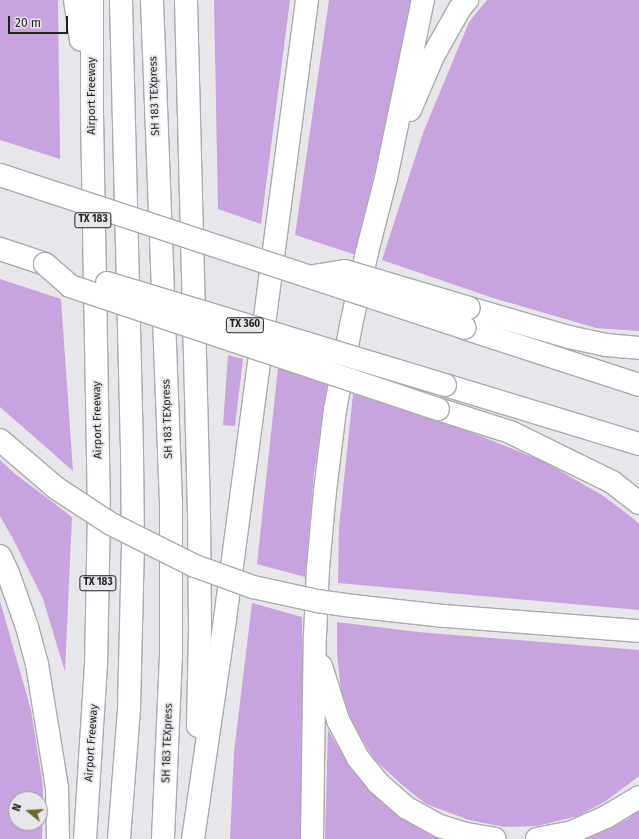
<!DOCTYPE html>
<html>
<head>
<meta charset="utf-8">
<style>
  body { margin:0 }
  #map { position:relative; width:639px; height:839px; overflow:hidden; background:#e9e6eb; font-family:"Fira Sans",sans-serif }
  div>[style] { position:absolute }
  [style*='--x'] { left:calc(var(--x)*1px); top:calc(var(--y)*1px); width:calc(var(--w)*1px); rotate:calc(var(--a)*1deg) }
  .green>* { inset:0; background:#c7a4de }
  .roads { filter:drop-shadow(1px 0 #aca9ae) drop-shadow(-1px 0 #aca9ae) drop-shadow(0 1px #aca9ae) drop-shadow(0 -1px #aca9ae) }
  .highway>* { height:22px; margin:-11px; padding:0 11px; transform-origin:11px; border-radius:11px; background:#fff }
  .bridges { filter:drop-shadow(1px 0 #aca9ae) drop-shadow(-1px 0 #aca9ae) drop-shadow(0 1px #aca9ae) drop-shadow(0 -1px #aca9ae) }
  .highway-bridge>* { height:22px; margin:-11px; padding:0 11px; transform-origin:11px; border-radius:11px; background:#fff }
  span { translate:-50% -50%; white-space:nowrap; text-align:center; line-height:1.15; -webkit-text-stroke:3.5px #e9e6eb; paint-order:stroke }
  .shield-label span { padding:1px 3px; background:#e9e6eb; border:1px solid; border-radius:3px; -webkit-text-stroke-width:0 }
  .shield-label { font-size:10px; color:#201f21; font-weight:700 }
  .street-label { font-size:11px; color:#201f21 }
  .north { position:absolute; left:8px; top:791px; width:40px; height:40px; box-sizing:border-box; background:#e9e6eb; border:1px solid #99969a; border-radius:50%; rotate:288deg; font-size:11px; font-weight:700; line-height:16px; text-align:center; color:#201f21 }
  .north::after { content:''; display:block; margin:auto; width:14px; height:18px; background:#6b6733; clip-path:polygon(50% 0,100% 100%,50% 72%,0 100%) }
  .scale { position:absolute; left:8px; top:16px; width:60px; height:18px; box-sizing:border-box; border:2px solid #201f21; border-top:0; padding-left:5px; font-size:12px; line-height:14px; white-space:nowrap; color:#201f21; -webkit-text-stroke:3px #e9e6eb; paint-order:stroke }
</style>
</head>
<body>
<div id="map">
  <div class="green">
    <div style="clip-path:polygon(0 0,58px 0,60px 159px,0 140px)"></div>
    <div style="clip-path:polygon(214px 0,290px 0,261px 224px,218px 209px)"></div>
    <div style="clip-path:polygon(329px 0,413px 0,356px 255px,295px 235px)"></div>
    <div style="clip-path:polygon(487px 0,639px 0,639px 331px,596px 328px,493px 298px,382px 260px,423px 133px,469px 22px)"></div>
    <div style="clip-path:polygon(0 279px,61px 299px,73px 471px,0 407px)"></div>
    <div style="clip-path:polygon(228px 355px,243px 359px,235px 426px,223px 425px)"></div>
    <div style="clip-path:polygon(278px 368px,327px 384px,314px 474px,305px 577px,257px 564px)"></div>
    <div style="clip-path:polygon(353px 394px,430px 416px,543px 461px,602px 495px,634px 519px,639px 524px,639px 610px,338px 583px,339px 527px)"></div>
    <div style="clip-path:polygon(0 460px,14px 473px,72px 517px,65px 672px,43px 599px,12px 537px,0 516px)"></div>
    <div style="clip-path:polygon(evenodd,0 601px,31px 710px,43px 786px,42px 839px,0 839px,0 601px,16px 799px,40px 799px,40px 823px,16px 823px,16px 799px)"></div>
    <div style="clip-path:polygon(252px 603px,302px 617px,304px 763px,301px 839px,230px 839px,234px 752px)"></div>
    <div style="clip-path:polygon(337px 622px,418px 632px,639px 650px,639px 776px,606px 801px,578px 816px,537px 826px,504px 827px,469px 820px,426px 804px,401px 784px,374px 759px,353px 724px,341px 692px,337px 653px)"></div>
    <div style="clip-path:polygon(328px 730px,350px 767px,383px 804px,416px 826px,443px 839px,325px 839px)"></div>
    <div style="clip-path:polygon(639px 809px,639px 839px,587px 839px,628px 819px)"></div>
  </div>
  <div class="roads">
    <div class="highway">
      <div style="--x:75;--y:0;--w:40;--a:81.5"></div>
      <div style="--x:152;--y:0;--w:503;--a:87.84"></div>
      <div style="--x:171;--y:503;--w:152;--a:90"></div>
      <div style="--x:171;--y:655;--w:184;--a:92.5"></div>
      <div style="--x:186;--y:0;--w:514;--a:88.55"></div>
      <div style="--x:199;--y:514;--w:116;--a:89.5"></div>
      <div style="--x:200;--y:630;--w:96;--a:91.2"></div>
      <div style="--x:410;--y:110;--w:59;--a:-66.9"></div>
      <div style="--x:433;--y:56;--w:55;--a:-60.6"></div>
      <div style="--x:460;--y:8;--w:11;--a:-49"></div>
      <div style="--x:0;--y:249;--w:47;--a:18.4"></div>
      <div style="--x:469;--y:308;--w:104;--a:16.2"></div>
      <div style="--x:569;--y:337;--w:38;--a:12"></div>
      <div style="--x:606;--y:345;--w:33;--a:5"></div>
      <div style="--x:464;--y:328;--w:184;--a:18"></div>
      <div style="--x:445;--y:385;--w:203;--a:16.9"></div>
      <div style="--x:438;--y:409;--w:76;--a:17.7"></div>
      <div style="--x:510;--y:432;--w:114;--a:26.1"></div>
      <div style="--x:612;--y:482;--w:34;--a:38"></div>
      <div style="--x:0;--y:556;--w:19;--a:65"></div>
      <div style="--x:8;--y:573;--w:57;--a:70.6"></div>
      <div style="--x:27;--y:627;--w:38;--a:75"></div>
      <div style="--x:37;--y:664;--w:126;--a:80.8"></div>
      <div style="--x:57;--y:788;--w:51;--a:88.9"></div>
      <div style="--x:321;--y:666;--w:57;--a:72.5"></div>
      <div style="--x:338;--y:720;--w:43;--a:62.2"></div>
      <div style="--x:358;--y:758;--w:32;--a:51"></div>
      <div style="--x:378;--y:783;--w:38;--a:41"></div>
      <div style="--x:407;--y:808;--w:38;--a:29"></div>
      <div style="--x:440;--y:826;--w:28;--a:17"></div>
      <div style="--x:467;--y:834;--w:28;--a:10"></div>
      <div style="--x:85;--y:839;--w:173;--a:-86.4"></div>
      <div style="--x:96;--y:666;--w:152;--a:-88.9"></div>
      <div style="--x:99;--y:514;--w:400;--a:-91"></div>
      <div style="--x:92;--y:114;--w:114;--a:-90"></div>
      <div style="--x:119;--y:839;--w:131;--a:-85.6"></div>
      <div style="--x:129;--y:708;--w:160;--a:-88.6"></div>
      <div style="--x:133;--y:548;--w:97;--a:-90.6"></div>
      <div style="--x:132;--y:451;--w:451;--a:-91.4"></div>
      <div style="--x:193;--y:839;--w:222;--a:-81.7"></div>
      <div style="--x:225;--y:619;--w:624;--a:-82.45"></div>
      <div style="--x:312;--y:839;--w:203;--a:-89.2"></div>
      <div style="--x:315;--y:636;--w:68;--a:-87.5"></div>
      <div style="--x:318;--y:568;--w:77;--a:-84.8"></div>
      <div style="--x:325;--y:491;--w:82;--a:-83"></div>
      <div style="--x:335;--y:410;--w:86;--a:-79.3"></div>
      <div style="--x:351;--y:325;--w:75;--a:-77.6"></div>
      <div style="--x:367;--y:252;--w:76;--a:-75.6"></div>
      <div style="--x:386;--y:178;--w:182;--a:-78.3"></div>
      <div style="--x:537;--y:839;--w:36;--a:-11"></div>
      <div style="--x:572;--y:832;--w:37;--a:-24"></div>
      <div style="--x:606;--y:817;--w:39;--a:-31"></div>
    </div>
  </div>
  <div class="bridges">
    <div class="highway-bridge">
      <div style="--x:0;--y:175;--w:489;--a:18.2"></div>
      <div style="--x:45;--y:264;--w:33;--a:41"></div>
      <div style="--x:70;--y:286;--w:388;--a:18.5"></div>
      <div style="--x:314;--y:276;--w:31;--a:-9"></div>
      <div style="--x:345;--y:271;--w:129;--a:16.6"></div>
      <div style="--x:107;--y:283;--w:353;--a:16.8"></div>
      <div style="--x:0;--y:440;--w:74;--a:40.6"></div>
      <div style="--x:56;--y:488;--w:66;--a:33.2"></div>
      <div style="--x:111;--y:524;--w:94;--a:26.6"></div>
      <div style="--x:195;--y:566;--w:62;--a:19.9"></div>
      <div style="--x:253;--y:587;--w:66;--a:12.3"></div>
      <div style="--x:317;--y:601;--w:36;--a:8"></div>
      <div style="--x:353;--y:606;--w:92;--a:6.3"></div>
      <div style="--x:444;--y:616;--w:196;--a:4.4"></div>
    </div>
  </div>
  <div class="shield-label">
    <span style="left:93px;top:220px">TX 183</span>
    <span style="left:245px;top:325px">TX 360</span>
    <span style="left:98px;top:583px">TX 183</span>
  </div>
  <div class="street-label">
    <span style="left:92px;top:96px;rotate:-90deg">Airport Freeway</span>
    <span style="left:155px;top:96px;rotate:-92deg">SH 183 TEXpress</span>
    <span style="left:168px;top:419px;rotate:-92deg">SH 183 TEXpress</span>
    <span style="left:98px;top:420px;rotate:-91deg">Airport Freeway</span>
    <span style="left:92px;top:743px;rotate:-86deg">Airport Freeway</span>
    <span style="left:168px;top:743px;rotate:-88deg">SH 183 TEXpress</span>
  </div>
  <div class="north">N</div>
  <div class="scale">20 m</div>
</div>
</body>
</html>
